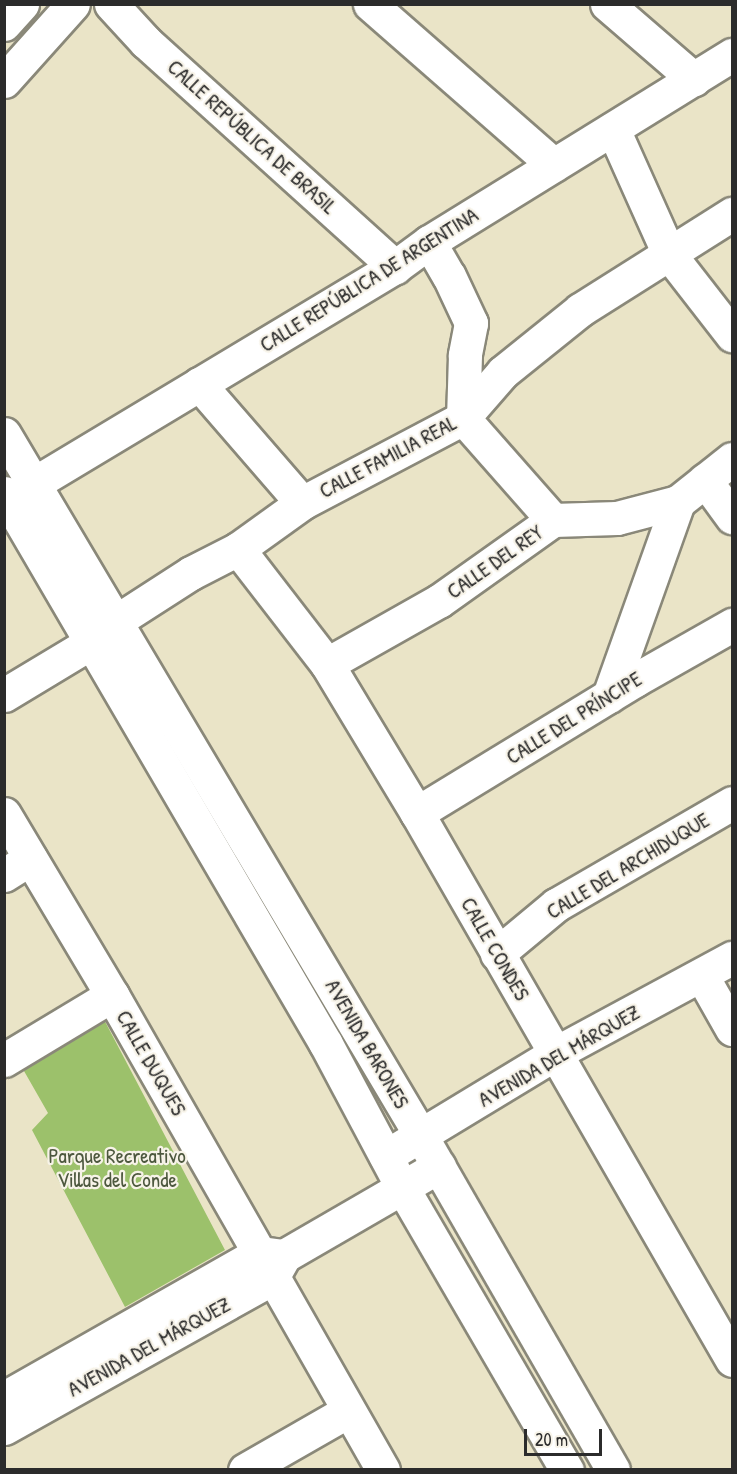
<!DOCTYPE html>
<html>
<head>
<meta charset="utf-8">
<style>
  body { margin:0 }
  #map { position:relative; width:737px; height:1474px; overflow:hidden; background:#eae4c7; font-family:"Patrick Hand",sans-serif }
  div>[style] { position:absolute }
  [style*='--x'] { left:calc(var(--x)*1px); top:calc(var(--y)*1px); width:calc(var(--w)*1px); rotate:calc(var(--a)*1deg) }
  .green>* { inset:0; background:#9cc16b }
  .roads { filter:drop-shadow(2px 0 #8a8879) drop-shadow(-2px 0 #8a8879) drop-shadow(0 2px #8a8879) drop-shadow(0 -2px #8a8879) }
  .minor>* { height:33px; margin:-16.5px; padding:0 16.5px; transform-origin:16.5px; border-radius:16.5px; background:#fff }
  .major>* { height:33px; margin:-16.5px; padding:0 16.5px; transform-origin:16.5px; border-radius:16.5px; background:#fff }
  span { translate:-50% -50%; white-space:nowrap; text-align:center; line-height:1.15; -webkit-text-stroke:4.5px #f7f3e8; paint-order:stroke }
  .street-label { font-size:21px; color:#2b2b2b }
  .park-label { font-size:21px; color:#4d583e }
  .frame { position:absolute; inset:0; border:6px solid #2b2b2b; pointer-events:none }
  .scale { position:absolute; left:524px; top:1429px; width:78px; height:27px; box-sizing:border-box; border:3px solid #2b2b2b; border-top:0; padding-left:8px; font-size:18px; line-height:21px; white-space:nowrap; color:#2b2b2b; -webkit-text-stroke:4px #f7f3e8; paint-order:stroke }
</style>
</head>
<body>
<div id="map">
  <div class="green">
    <div style="clip-path:polygon(100px 1012px,225px 1250px,125px 1307px,32px 1130px,48px 1113px,20px 1064px)"></div>
  </div>
  <div class="roads">
    <div class="minor">
      <div style="--x:111;--y:4;--w:52;--a:47.4"></div>
      <div style="--x:146;--y:42;--w:336;--a:42.1"></div>
      <div style="--x:370;--y:4;--w:244;--a:41.2"></div>
      <div style="--x:607;--y:4;--w:115;--a:40.8"></div>
      <div style="--x:4;--y:24;--w:27;--a:-48"></div>
      <div style="--x:4;--y:81;--w:103;--a:-48.1"></div>
      <div style="--x:613;--y:129;--w:137;--a:65.9"></div>
      <div style="--x:669;--y:254;--w:103;--a:52.1"></div>
      <div style="--x:429;--y:242;--w:39;--a:60"></div>
      <div style="--x:449;--y:276;--w:52;--a:64.9"></div>
      <div style="--x:471;--y:323;--w:33;--a:101"></div>
      <div style="--x:465;--y:355;--w:63;--a:91.8"></div>
      <div style="--x:463;--y:418;--w:136;--a:48.6"></div>
      <div style="--x:199;--y:384;--w:157;--a:49.1"></div>
      <div style="--x:705;--y:480;--w:46;--a:53.9"></div>
      <div style="--x:10;--y:498;--w:449;--a:-31"></div>
      <div style="--x:395;--y:267;--w:42;--a:-36.3"></div>
      <div style="--x:429;--y:242;--w:356;--a:-31.7"></div>
      <div style="--x:238;--y:549;--w:145;--a:52.3"></div>
      <div style="--x:327;--y:664;--w:174;--a:58.9"></div>
      <div style="--x:417;--y:813;--w:631;--a:60.06"></div>
      <div style="--x:327;--y:664;--w:129;--a:-29.4"></div>
      <div style="--x:439;--y:601;--w:140;--a:-35.4"></div>
      <div style="--x:553;--y:520;--w:64;--a:-1.8"></div>
      <div style="--x:617;--y:518;--w:63;--a:-14.7"></div>
      <div style="--x:678;--y:502;--w:69;--a:-38.5"></div>
      <div style="--x:4;--y:695;--w:103;--a:-31.1"></div>
      <div style="--x:92;--y:642;--w:34;--a:-40"></div>
      <div style="--x:118;--y:620;--w:87;--a:-32.8"></div>
      <div style="--x:191;--y:573;--w:53;--a:-27.1"></div>
      <div style="--x:238;--y:549;--w:79;--a:-35.7"></div>
      <div style="--x:302;--y:503;--w:182;--a:-27.8"></div>
      <div style="--x:463;--y:418;--w:61;--a:-49"></div>
      <div style="--x:503;--y:372;--w:99;--a:-38.8"></div>
      <div style="--x:580;--y:310;--w:180;--a:-32.3"></div>
      <div style="--x:609;--y:696;--w:206;--a:-70.4"></div>
      <div style="--x:417;--y:813;--w:255;--a:-31.4"></div>
      <div style="--x:635;--y:680;--w:112;--a:-29.6"></div>
      <div style="--x:4;--y:814;--w:211;--a:59.2"></div>
      <div style="--x:112;--y:995;--w:547;--a:60.29"></div>
      <div style="--x:4;--y:875;--w:31;--a:-32"></div>
      <div style="--x:497;--y:954;--w:77;--a:-39.7"></div>
      <div style="--x:556;--y:905;--w:203;--a:-30.1"></div>
      <div style="--x:702;--y:976;--w:61;--a:60.5"></div>
      <div style="--x:4;--y:1060;--w:126;--a:-31"></div>
      <div style="--x:386;--y:1156;--w:199;--a:-31.2"></div>
      <div style="--x:556;--y:1053;--w:200;--a:-28.4"></div>
      <div style="--x:4;--y:1398;--w:293;--a:-29.6"></div>
      <div style="--x:259;--y:1253;--w:23;--a:7"></div>
      <div style="--x:4;--y:1428;--w:307;--a:-29.2"></div>
      <div style="--x:272;--y:1278;--w:25;--a:-61"></div>
      <div style="--x:284;--y:1256;--w:179;--a:-30.1"></div>
      <div style="--x:245;--y:1470;--w:119;--a:-29.8"></div>
    </div>
    <div class="major">
      <div style="--x:4;--y:434;--w:817;--a:59.29"></div>
      <div style="--x:421;--y:1136;--w:385;--a:60.1"></div>
      <div style="--x:4;--y:493;--w:638;--a:59.7"></div>
      <div style="--x:326;--y:1044;--w:162;--a:62"></div>
      <div style="--x:402;--y:1187;--w:328;--a:59.8"></div>
    </div>
  </div>
  <div class="street-label">
    <span style="left:252px;top:137px;rotate:42deg">CALLE REPÚBLICA DE BRASIL</span>
    <span style="left:369px;top:280px;rotate:-32deg">CALLE REPÚBLICA DE ARGENTINA</span>
    <span style="left:388px;top:457px;rotate:-28deg">CALLE FAMILIA REAL</span>
    <span style="left:495px;top:562px;rotate:-35deg">CALLE DEL REY</span>
    <span style="left:574px;top:718px;rotate:-32deg">CALLE DEL PRÍNCIPE</span>
    <span style="left:628px;top:866px;rotate:-31deg">CALLE DEL ARCHIDUQUE</span>
    <span style="left:495px;top:949px;rotate:60deg">CALLE CONDES</span>
    <span style="left:367px;top:1044px;rotate:60deg">AVENIDA BARONES</span>
    <span style="left:559px;top:1056px;rotate:-30deg">AVENIDA DEL MÁRQUEZ</span>
    <span style="left:151px;top:1063px;rotate:60deg">CALLE DUQUES</span>
    <span style="left:149px;top:1347px;rotate:-29deg">AVENIDA DEL MÁRQUEZ</span>
  </div>
  <div class="park-label">
    <span style="left:117px;top:1168px">Parque Recreativo<br>Villas del Conde</span>
  </div>
  <div class="frame"></div>
  <div class="scale">20 m</div>
</div>
</body>
</html>
